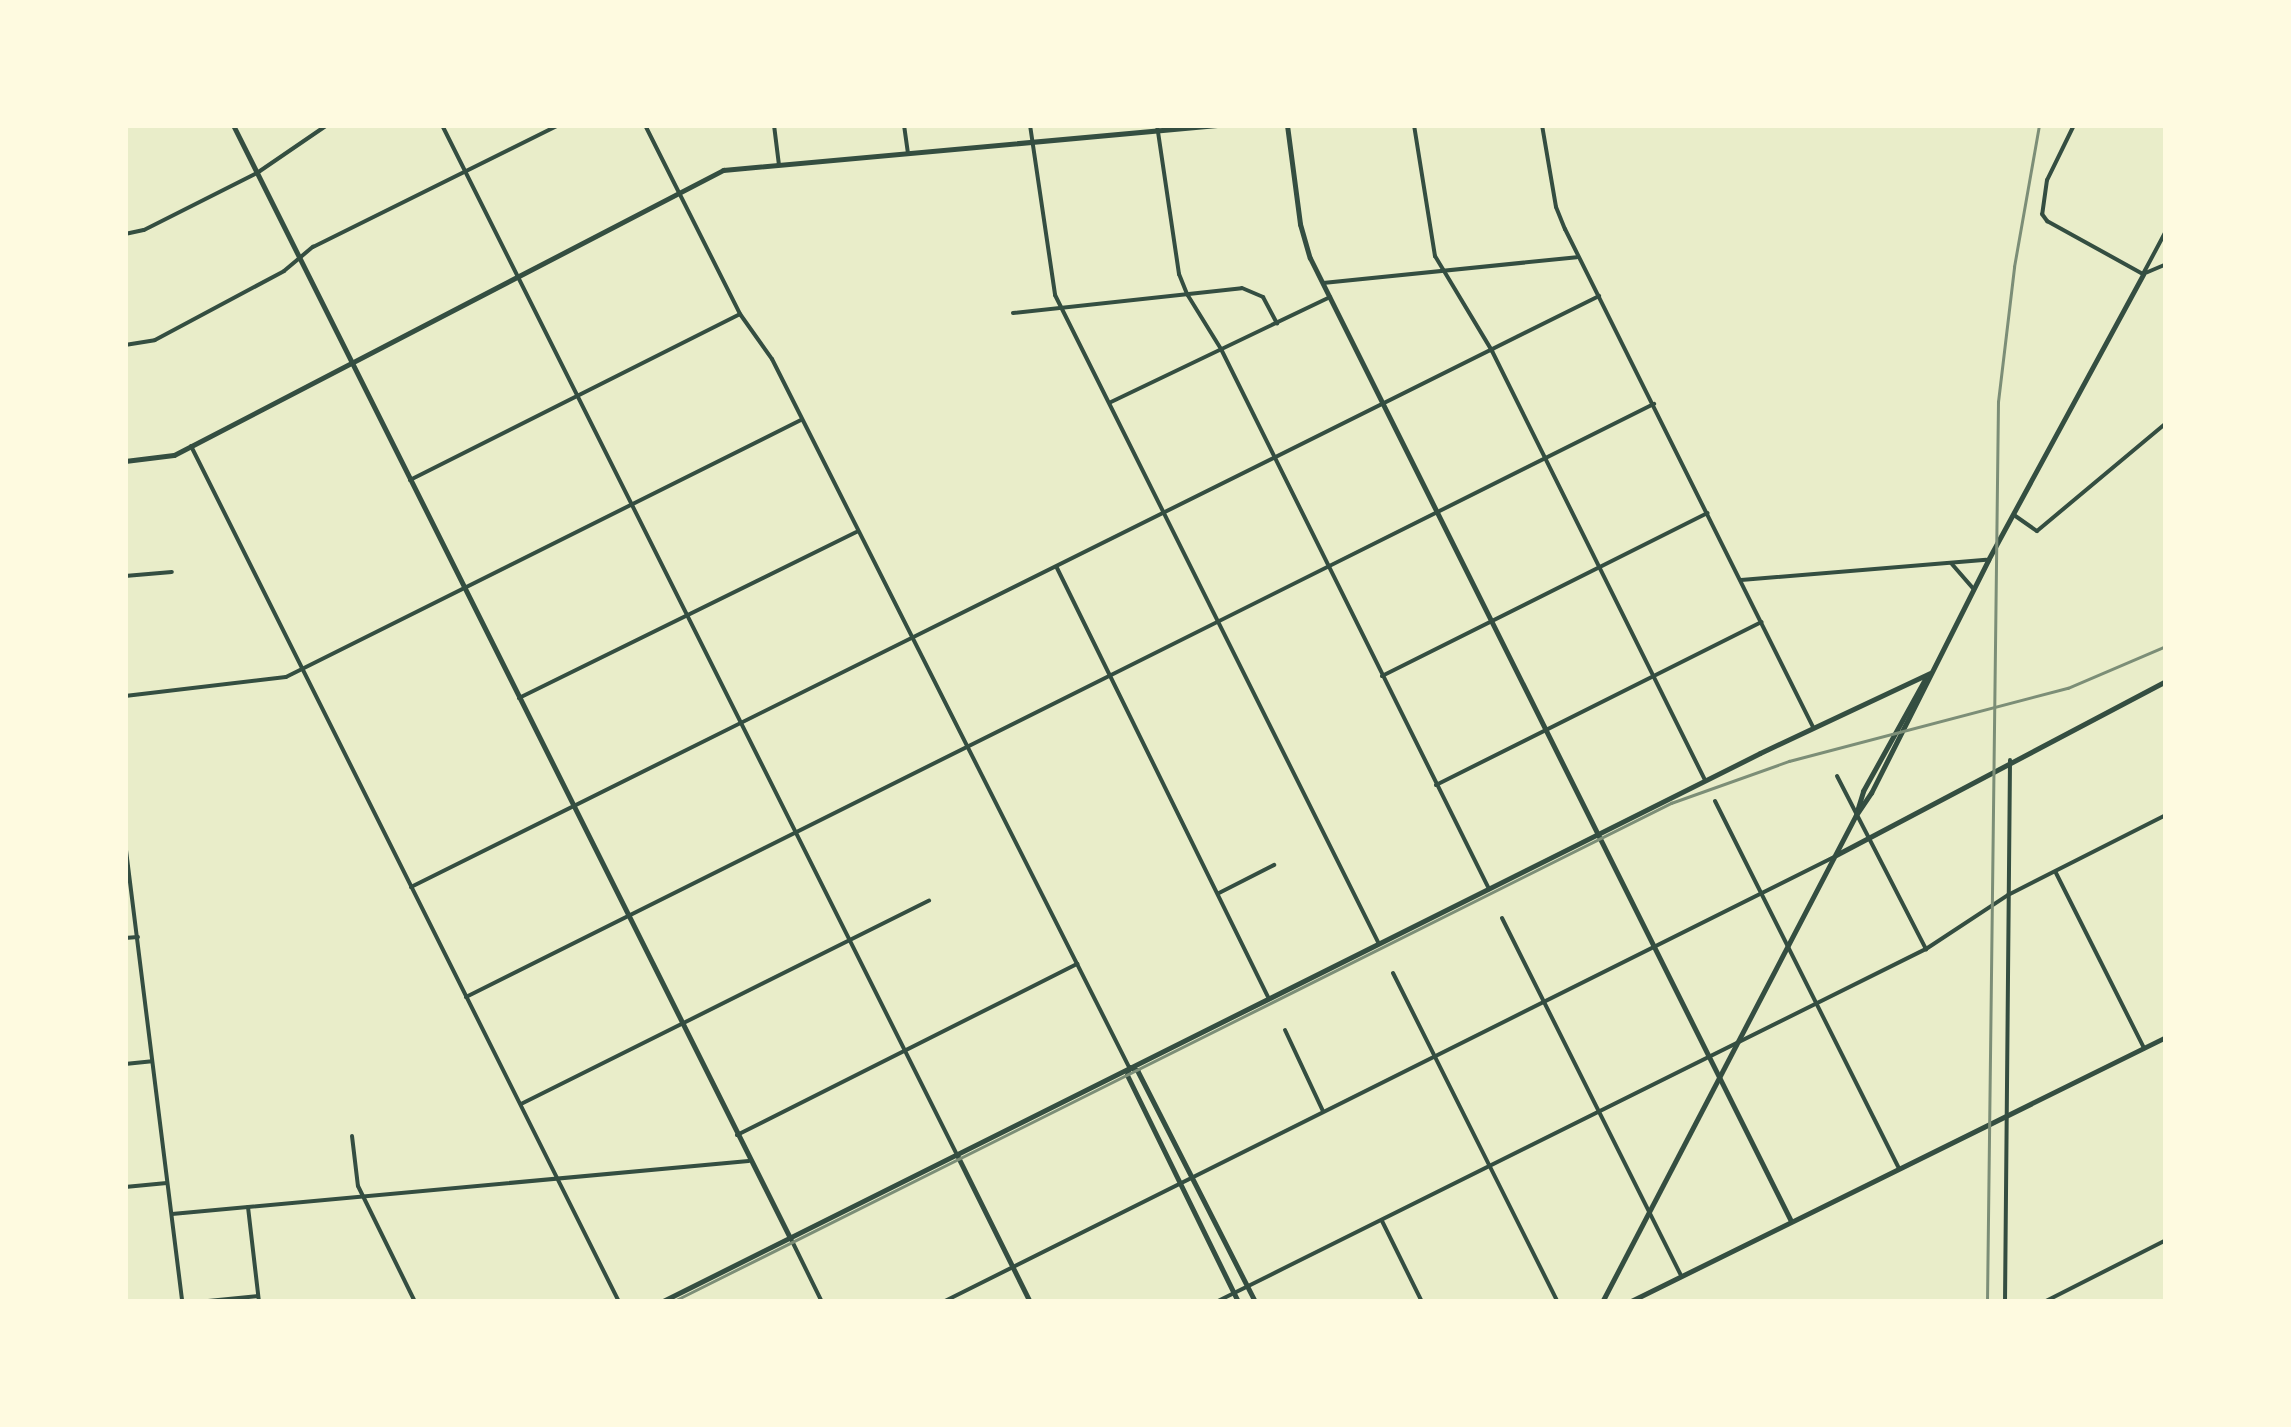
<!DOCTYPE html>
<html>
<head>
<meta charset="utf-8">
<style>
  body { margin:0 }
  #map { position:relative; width:2291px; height:1427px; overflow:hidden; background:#e9edc9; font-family:"Times New Roman",serif }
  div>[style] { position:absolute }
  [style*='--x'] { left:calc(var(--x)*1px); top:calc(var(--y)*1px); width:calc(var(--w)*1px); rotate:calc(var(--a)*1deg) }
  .minor>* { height:4px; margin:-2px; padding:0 2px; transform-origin:2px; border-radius:2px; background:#344e41 }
  .tertiary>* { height:5px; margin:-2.5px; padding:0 2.5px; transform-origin:2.5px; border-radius:2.5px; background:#344e41 }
  .secondary>* { height:5px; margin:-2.5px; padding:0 2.5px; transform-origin:2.5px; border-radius:2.5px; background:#344e41 }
  .rail>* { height:2.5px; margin:-1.25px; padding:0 1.25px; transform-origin:1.25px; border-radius:1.25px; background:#7c8e77 }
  span { translate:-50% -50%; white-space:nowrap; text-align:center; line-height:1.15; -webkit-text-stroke:9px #fefae0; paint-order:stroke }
  .frame { position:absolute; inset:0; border:128px solid #fefae0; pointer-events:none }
</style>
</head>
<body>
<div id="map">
  <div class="minor">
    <div style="--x:442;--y:125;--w:1152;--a:63.43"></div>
    <div style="--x:645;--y:125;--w:212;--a:63.3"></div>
    <div style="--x:740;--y:314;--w:55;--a:54.6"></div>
    <div style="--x:772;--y:359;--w:793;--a:63.24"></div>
    <div style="--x:774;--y:125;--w:40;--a:82.9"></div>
    <div style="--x:904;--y:125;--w:27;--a:82"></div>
    <div style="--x:1030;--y:125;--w:172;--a:81.6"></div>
    <div style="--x:1055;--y:295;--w:725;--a:63.47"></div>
    <div style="--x:1157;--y:125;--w:151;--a:81.6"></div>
    <div style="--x:1179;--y:274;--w:22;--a:68"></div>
    <div style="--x:1187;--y:294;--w:65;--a:58.3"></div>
    <div style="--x:1221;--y:349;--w:603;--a:63.6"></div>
    <div style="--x:1414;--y:125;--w:133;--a:80.9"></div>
    <div style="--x:1435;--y:256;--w:111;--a:59"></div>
    <div style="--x:1492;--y:351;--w:480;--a:63.6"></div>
    <div style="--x:1542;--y:125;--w:83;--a:80.3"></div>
    <div style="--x:1556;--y:207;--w:24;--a:68"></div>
    <div style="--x:1565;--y:229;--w:556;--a:63.53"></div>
    <div style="--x:2074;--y:125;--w:61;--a:116.1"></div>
    <div style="--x:2047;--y:180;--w:34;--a:98"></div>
    <div style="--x:2042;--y:214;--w:9;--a:54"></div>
    <div style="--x:2047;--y:221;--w:110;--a:28.9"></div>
    <div style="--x:125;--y:234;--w:19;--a:-12"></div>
    <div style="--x:144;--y:230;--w:127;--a:-26.8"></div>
    <div style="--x:257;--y:173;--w:85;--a:-34.4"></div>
    <div style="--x:2143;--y:274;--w:49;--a:-61.9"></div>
    <div style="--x:2143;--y:274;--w:25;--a:-23"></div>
    <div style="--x:1323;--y:283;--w:255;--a:-5.8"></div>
    <div style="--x:1013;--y:313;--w:230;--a:-6.2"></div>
    <div style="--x:1242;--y:288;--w:23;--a:23"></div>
    <div style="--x:1263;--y:297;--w:30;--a:62"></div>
    <div style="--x:125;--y:345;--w:30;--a:-9"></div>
    <div style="--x:155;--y:340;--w:146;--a:-28.1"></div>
    <div style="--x:284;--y:271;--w:38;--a:-40"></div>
    <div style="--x:313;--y:247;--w:275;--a:-26.4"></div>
    <div style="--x:1111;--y:402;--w:243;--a:-25.6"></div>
    <div style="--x:191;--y:446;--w:957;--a:63.43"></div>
    <div style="--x:410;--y:480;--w:369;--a:-26.7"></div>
    <div style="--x:2014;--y:515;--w:28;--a:35"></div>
    <div style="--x:2037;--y:531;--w:168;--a:-39.9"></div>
    <div style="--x:1951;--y:563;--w:35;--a:49"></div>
    <div style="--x:1057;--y:568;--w:479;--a:63.8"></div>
    <div style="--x:125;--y:576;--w:47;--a:-4.9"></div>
    <div style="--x:1741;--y:580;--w:246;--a:-4.7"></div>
    <div style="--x:1382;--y:676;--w:364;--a:-26.6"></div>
    <div style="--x:125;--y:696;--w:162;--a:-6.7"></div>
    <div style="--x:286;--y:677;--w:576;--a:-26.52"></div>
    <div style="--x:519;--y:698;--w:376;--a:-26.2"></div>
    <div style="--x:1837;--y:776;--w:195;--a:62.8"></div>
    <div style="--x:1436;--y:785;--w:364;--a:-26.6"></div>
    <div style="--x:1715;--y:801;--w:411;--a:63.4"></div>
    <div style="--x:125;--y:842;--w:464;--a:82.9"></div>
    <div style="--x:2056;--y:873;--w:196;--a:63.3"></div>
    <div style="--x:411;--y:887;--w:1327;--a:-26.45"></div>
    <div style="--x:1219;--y:893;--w:62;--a:-27"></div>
    <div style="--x:1502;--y:918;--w:400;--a:63.4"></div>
    <div style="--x:125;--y:938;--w:13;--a:-4"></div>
    <div style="--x:1393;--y:973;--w:368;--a:63.4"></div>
    <div style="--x:466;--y:997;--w:1328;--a:-26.53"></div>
    <div style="--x:1285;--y:1030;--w:89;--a:64.9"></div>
    <div style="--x:125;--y:1064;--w:27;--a:-6"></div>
    <div style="--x:521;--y:1104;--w:456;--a:-26.5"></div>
    <div style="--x:737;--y:1135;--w:381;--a:-26.7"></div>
    <div style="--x:352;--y:1136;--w:50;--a:83.2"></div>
    <div style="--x:358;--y:1186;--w:129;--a:63.8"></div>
    <div style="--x:125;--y:1187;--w:42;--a:-5.4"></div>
    <div style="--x:248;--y:1207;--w:96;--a:83.4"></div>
    <div style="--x:172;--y:1214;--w:579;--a:-5.25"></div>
    <div style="--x:1382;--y:1221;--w:90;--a:63.7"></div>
    <div style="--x:791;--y:1239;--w:70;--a:63.8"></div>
    <div style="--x:198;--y:1302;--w:60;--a:-5.7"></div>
    <div style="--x:943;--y:1302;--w:996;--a:-26.54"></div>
    <div style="--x:1216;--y:1302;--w:793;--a:-26.44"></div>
    <div style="--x:1926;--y:949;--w:98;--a:-33.4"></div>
    <div style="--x:2008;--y:895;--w:177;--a:-26.9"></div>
    <div style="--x:2005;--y:1302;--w:542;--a:-89.47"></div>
    <div style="--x:2044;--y:1302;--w:137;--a:-26.9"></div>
  </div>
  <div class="tertiary">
    <div style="--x:1287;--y:125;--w:100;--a:82.5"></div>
    <div style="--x:1300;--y:224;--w:35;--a:74"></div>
    <div style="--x:1310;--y:258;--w:1076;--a:63.46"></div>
    <div style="--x:125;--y:461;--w:49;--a:-7"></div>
    <div style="--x:174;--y:455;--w:619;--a:-27.43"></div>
    <div style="--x:723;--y:170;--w:499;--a:-5.2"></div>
    <div style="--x:1857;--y:811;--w:21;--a:-73"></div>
    <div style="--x:1863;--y:791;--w:128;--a:-61"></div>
    <div style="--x:1836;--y:855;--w:373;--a:-27.8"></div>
    <div style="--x:1129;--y:1067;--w:9;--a:21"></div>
    <div style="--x:1137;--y:1070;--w:260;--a:63"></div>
    <div style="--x:1129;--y:1067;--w:8;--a:104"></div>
    <div style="--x:1127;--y:1075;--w:253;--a:63.9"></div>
    <div style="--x:957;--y:1155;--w:164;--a:63.6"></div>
    <div style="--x:661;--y:1302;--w:1228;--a:-26.54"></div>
    <div style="--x:1760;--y:753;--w:188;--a:-25.2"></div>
    <div style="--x:1602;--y:1302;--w:549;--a:-62.46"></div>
    <div style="--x:1856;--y:815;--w:27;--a:-56"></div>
    <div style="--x:1871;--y:793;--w:261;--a:-63.3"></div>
    <div style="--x:1988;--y:560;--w:325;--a:-61.5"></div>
    <div style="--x:1629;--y:1302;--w:599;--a:-26.27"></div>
  </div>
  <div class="secondary">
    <div style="--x:233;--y:125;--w:1245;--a:63.41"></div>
  </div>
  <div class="rail">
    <div style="--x:672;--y:1302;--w:1117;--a:-26.54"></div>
    <div style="--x:1671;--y:803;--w:125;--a:-19.6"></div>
    <div style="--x:1789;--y:761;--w:288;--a:-14.7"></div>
    <div style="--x:2068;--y:688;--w:107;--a:-23.2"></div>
    <div style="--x:1987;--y:1302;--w:900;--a:-89.3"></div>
    <div style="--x:1998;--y:402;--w:136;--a:-83.2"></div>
    <div style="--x:2014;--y:267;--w:144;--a:-80"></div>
  </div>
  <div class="frame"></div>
</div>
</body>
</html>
